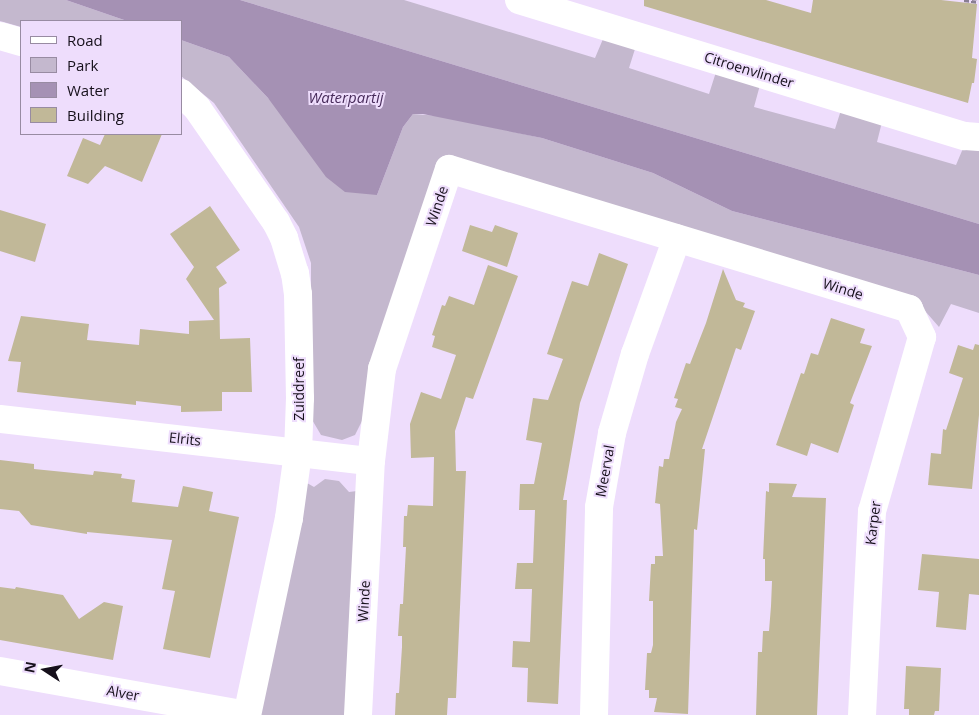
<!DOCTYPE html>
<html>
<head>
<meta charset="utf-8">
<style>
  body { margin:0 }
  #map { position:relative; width:979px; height:715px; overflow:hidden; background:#eeddfc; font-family:"Open Sans",sans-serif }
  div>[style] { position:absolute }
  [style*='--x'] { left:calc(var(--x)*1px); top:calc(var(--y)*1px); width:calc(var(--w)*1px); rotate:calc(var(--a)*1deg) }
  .green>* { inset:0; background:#c4b8ce }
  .water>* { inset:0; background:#a591b4 }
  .building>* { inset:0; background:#c1b898 }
  .path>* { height:3px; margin-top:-1.5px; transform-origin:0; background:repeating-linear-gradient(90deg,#897d93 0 5px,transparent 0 7.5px) }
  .street>* { height:28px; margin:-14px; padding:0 14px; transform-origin:14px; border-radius:14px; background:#fff }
  .secondary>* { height:28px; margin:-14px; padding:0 14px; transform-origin:14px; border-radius:14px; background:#fff }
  span { translate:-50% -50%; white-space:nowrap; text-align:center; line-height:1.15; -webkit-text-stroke:4px #eeddfc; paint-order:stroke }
  .street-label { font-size:14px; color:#16101b }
  .water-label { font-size:15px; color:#482c5b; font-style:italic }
  .legend { position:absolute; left:20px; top:20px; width:162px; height:115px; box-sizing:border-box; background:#eeddfc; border:1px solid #988ba2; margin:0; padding:6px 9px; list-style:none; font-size:15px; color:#16101b }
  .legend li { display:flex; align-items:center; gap:10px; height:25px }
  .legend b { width:25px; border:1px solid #988ba2 }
  .north { position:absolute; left:20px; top:645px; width:50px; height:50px; -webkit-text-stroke:4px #eeddfc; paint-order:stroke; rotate:281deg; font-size:14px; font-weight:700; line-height:20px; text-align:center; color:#16101b }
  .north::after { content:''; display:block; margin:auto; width:18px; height:22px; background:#16101b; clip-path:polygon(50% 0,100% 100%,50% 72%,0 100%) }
</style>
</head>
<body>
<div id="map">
  <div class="green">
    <div style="clip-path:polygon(0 0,66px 0,127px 21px,21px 21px,21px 27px,0 21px)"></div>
    <div style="clip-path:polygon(240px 0,404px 0,595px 58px,603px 39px,635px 49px,629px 68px,709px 94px,716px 72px,760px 85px,754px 107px,835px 129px,841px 110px,882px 122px,877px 142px,956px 165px,964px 146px,979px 150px,979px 224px)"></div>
    <div style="clip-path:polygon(181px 40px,229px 57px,268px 98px,377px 195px,403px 127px,413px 114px,440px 116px,542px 138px,653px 173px,732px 211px,979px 275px,979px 313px,951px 304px,939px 327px,912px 296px,444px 156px,368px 378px,363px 419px,355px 435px,342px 440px,321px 435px,311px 418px,311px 263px,299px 227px,214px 103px,181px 76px)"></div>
    <div style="clip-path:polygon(325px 479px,339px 481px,349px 492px,357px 491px,347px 715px,260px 715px,307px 483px,314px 487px)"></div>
  </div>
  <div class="water">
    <div style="clip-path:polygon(66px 0,240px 0,979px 224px,979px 275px,732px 211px,653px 173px,542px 138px,423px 114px,413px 114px,403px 127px,377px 195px,345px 192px,326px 177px,268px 98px,229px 57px,181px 40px,181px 21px,127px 21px)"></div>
  </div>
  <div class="building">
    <div style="clip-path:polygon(644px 0,766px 0,811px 13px,813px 0,941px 0,977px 4px,972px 58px,977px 59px,974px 83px,972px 83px,968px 103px,644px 6px)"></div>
    <div style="clip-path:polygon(105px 134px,162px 134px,142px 182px,105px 166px,88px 184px,67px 176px,83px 138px,100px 145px)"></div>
    <div style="clip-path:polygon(210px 206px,240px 250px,216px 267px,227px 283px,219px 288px,220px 339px,250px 338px,252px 392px,222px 392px,222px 411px,181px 412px,181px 406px,136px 401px,136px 405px,17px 392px,21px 362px,8px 361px,21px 316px,89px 324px,87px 340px,139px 345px,140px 329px,189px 334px,189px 321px,214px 320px,186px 279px,194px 267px,170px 234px)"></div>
    <div style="clip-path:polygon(0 210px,46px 224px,35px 262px,0 251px)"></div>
    <div style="clip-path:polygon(470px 225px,492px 232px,495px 225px,518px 233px,507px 267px,462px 251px)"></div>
    <div style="clip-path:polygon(599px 253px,628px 264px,580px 403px,563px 500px,567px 500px,558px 704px,527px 702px,528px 668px,512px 667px,513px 641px,530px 642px,532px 589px,515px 589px,517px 563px,533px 563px,535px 510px,519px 510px,520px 484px,534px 484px,542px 443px,526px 440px,533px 398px,548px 400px,563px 359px,547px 354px,572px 281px,588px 286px)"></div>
    <div style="clip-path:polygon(488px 265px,518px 276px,473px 399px,466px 397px,455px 431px,456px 471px,466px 471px,456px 698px,448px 698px,447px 715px,395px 715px,396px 693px,399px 693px,402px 647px,402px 636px,398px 636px,400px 604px,403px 604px,406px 547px,403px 547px,404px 516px,407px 516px,408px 505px,433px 506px,434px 457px,411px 458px,410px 424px,421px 392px,441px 399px,456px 355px,432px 347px,435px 336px,432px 335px,442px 305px,445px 306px,449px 296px,474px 305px)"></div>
    <div style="clip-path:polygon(723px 269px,736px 300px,745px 303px,743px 307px,755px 311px,741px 350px,736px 348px,702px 449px,705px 449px,697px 530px,694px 529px,688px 714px,654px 712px,657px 698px,649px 698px,649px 690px,645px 690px,647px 653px,651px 653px,653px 645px,653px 601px,649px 601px,651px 564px,655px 564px,655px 556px,663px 556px,660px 504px,655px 503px,659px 466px,663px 467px,664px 459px,669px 459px,676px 422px,682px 409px,675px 407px,678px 399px,674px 398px,686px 363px,690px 364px,706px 323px)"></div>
    <div style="clip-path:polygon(831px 318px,865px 329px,860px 343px,872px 346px,850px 403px,854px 405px,838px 453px,811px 443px,807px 456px,776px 445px,801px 373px,804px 374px,811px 353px,818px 355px)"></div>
    <div style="clip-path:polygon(975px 344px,979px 345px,979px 415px,972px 489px,928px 485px,931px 453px,941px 454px,943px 429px,946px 430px,963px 378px,949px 373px,958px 345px,973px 350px)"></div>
    <div style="clip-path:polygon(0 460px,34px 464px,34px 469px,64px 472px,93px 475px,94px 471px,122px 474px,121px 478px,135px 480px,132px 502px,178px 507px,183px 486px,213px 492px,209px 511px,239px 517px,210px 658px,163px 649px,175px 591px,162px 589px,172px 540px,87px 532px,87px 534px,31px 525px,19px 511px,0 509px)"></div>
    <div style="clip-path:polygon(769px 483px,797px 484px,792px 497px,826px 498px,817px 715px,756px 715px,758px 652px,762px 652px,763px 631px,769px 631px,771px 606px,772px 581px,765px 581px,765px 559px,763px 559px,766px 491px,769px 492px)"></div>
    <div style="clip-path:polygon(922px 554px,979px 559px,979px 595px,969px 594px,966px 630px,936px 627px,939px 592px,918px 590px)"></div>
    <div style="clip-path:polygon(0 587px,15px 589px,16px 587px,63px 595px,79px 619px,104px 602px,123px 606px,113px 660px,0 640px)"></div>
    <div style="clip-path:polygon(906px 666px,941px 668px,939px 711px,935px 711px,934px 715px,909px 715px,909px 709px,904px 709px)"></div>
  </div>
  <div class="path">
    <div style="--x:964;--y:0;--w:15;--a:8"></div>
  </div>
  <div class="street">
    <div style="--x:519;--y:0;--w:466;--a:17"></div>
    <div style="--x:965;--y:136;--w:14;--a:4"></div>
    <div style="--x:0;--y:419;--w:373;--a:6.5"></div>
    <div style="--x:0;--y:671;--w:251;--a:10.1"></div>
    <div style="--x:358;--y:715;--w:254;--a:-87.1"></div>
    <div style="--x:371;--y:461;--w:93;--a:-83.2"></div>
    <div style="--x:382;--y:369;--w:211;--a:-71.5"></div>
    <div style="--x:449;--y:169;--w:481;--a:16.9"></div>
    <div style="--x:909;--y:309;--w:31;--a:65"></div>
    <div style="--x:922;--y:337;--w:181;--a:106"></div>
    <div style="--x:872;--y:511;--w:204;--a:92.8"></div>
    <div style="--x:594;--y:715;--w:208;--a:-88.6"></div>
    <div style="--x:599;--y:507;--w:75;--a:-80"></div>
    <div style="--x:612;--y:433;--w:82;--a:-73.8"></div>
    <div style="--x:635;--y:354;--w:123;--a:-70.1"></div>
  </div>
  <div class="secondary">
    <div style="--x:0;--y:36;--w:22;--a:16"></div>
    <div style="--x:181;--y:93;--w:22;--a:43"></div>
    <div style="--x:197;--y:108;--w:139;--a:55.3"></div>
    <div style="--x:276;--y:222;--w:18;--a:63"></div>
    <div style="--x:284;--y:238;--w:37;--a:73"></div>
    <div style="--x:295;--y:273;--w:21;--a:82"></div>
    <div style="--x:298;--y:294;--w:104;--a:88.9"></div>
    <div style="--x:300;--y:398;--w:55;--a:92.1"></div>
    <div style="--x:298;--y:453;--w:66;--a:97.9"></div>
    <div style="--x:289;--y:518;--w:201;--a:102"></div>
  </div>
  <div class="street-label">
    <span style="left:749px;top:70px;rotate:17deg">Citroenvlinder</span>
    <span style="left:437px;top:206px;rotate:-71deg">Winde</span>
    <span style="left:843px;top:289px;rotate:17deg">Winde</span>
    <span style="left:299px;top:389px;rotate:-90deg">Zuiddreef</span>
    <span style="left:185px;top:439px;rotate:6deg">Elrits</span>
    <span style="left:605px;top:471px;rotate:-80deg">Meerval</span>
    <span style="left:873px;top:523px;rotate:-83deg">Karper</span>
    <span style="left:364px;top:601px;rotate:-87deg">Winde</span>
    <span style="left:123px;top:693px;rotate:10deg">Alver</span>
  </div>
  <div class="water-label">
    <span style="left:346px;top:98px">Waterpartij</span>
  </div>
  <ul class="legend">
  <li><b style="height:6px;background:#fff"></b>Road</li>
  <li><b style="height:14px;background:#c4b8ce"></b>Park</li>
  <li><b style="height:14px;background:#a591b4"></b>Water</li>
  <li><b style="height:14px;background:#c1b898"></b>Building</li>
  </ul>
  <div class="north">N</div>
</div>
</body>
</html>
